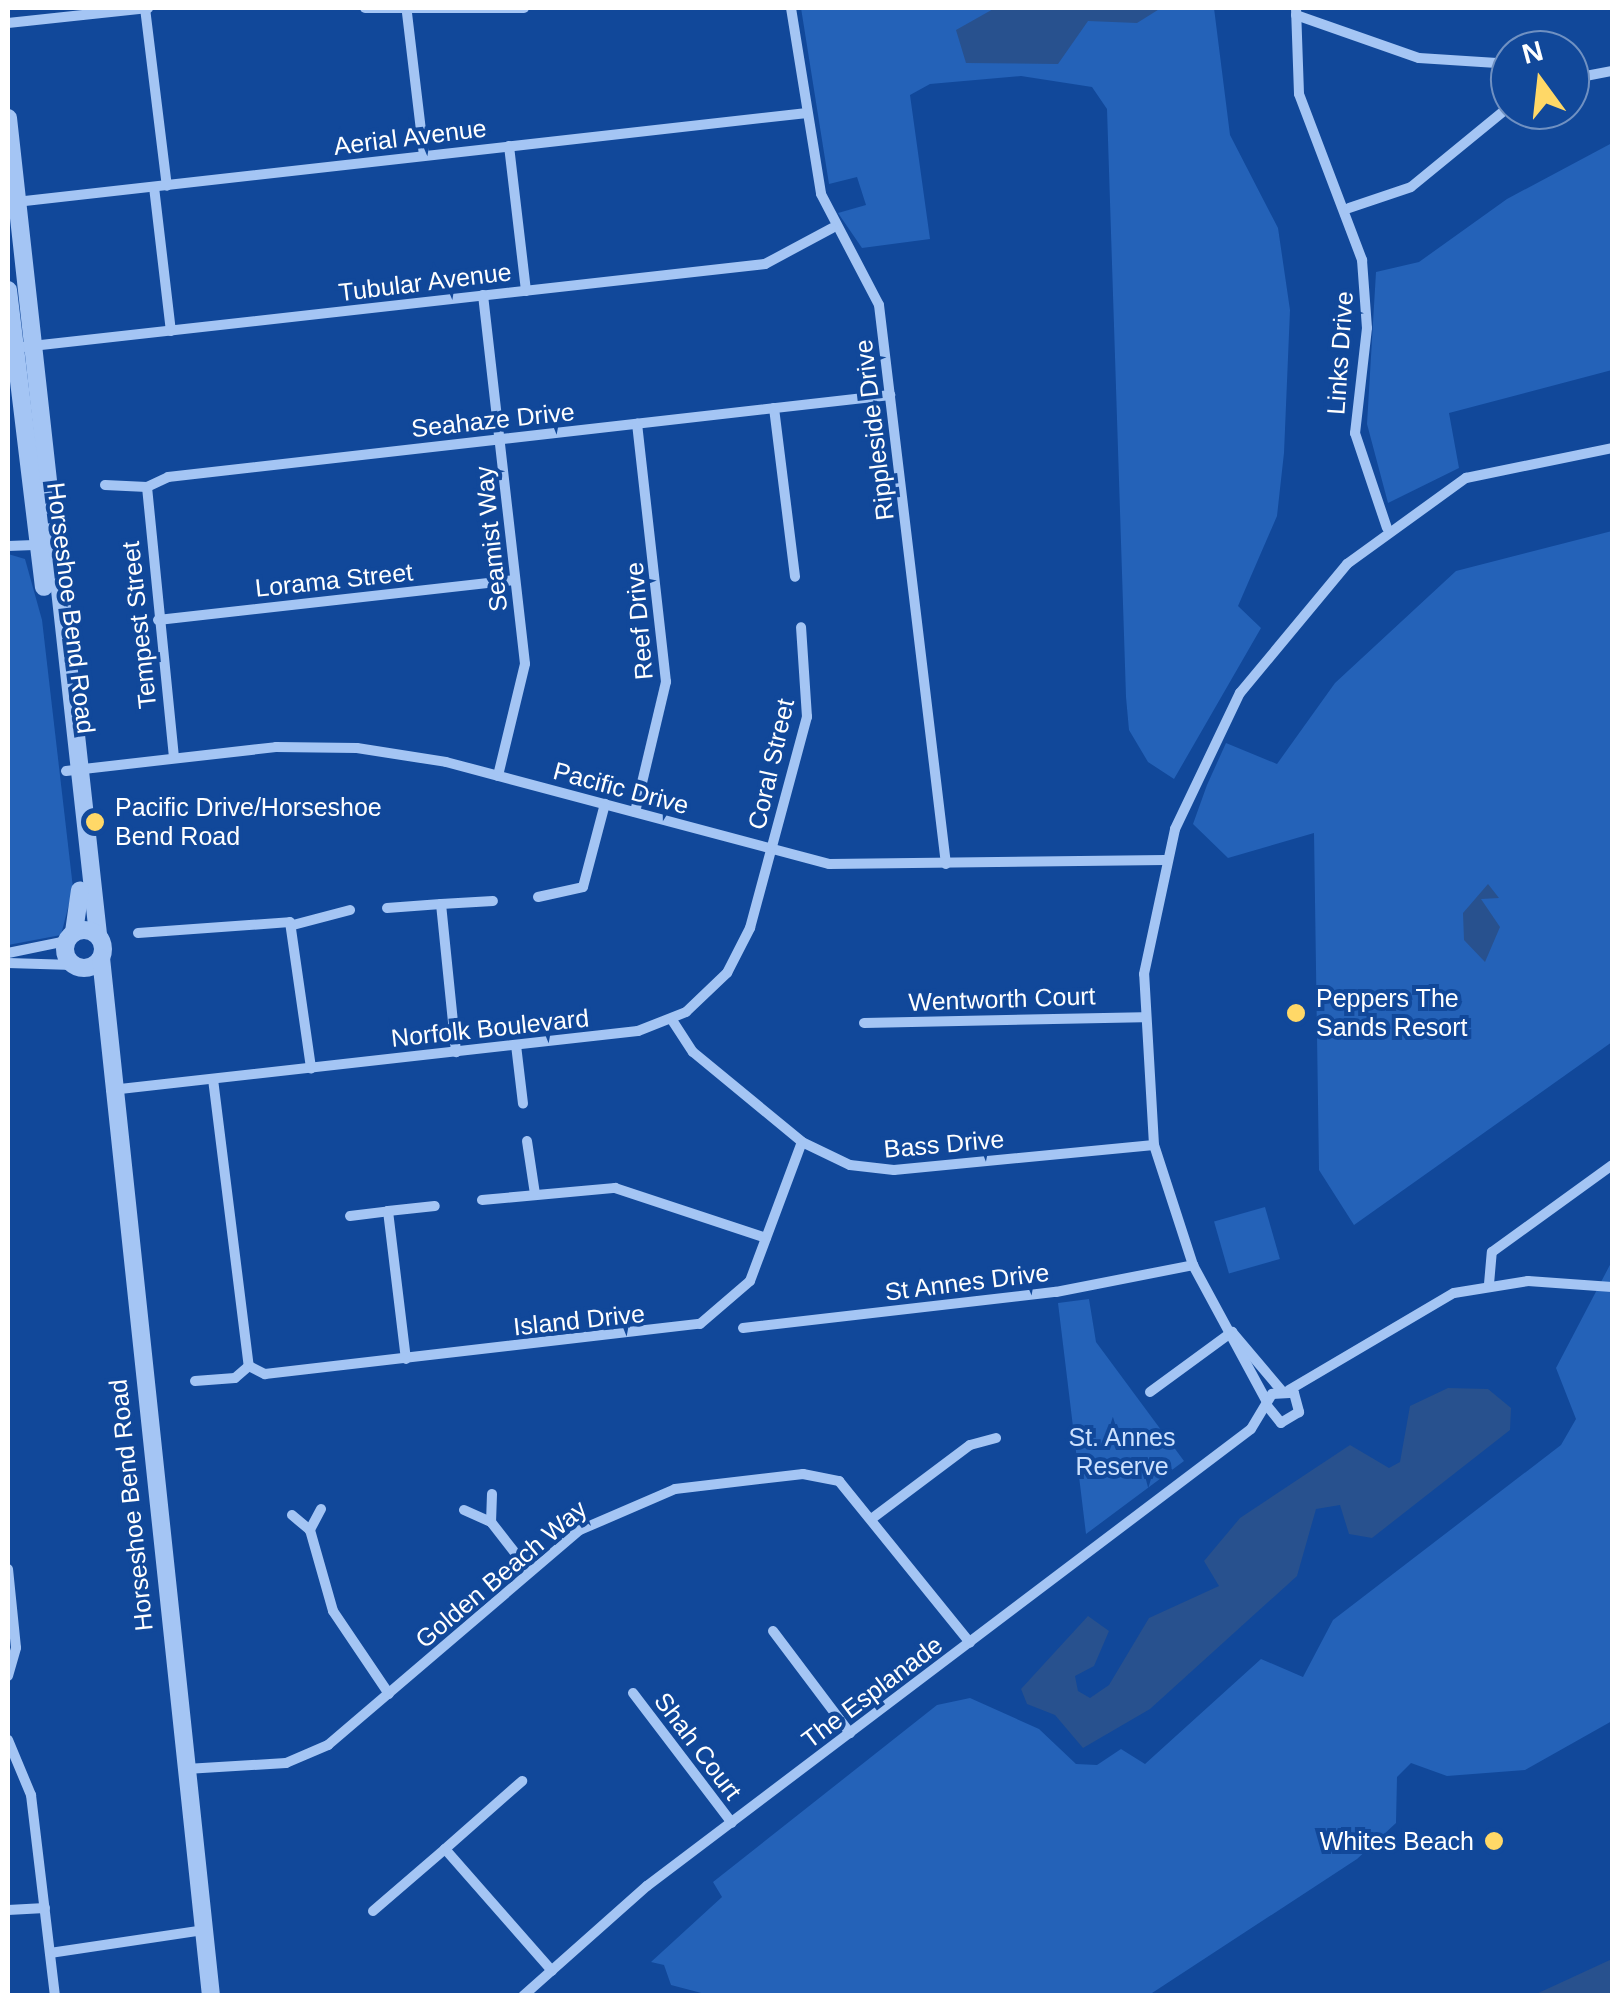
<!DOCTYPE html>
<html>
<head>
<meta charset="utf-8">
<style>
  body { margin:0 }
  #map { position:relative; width:1620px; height:2003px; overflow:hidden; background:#11489a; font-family:Helvetica,sans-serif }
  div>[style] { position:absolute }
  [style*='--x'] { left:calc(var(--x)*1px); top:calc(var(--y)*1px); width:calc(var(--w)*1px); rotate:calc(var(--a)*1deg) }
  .green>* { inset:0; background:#2462b8; transform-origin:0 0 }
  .water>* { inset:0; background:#28518e }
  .minor>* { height:10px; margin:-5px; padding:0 5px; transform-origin:5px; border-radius:5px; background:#a4c5f4 }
  .tertiary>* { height:18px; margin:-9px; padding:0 9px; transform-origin:9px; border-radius:9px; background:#a4c5f4 }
  .tertiary>.ring { margin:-9px; padding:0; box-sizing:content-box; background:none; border:18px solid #a4c5f4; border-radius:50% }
  .dots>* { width:28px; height:28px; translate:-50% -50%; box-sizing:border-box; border:5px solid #11489a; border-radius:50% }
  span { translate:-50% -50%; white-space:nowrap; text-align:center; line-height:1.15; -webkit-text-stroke:8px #11489a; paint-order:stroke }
  .street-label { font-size:25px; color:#fff }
  .poi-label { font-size:25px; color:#fff }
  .left { translate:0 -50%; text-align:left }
  .right { translate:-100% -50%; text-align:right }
  .park-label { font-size:25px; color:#cce1fe }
  .frame { position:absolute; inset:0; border:10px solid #fff; pointer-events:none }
  .north { position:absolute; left:1490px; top:30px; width:100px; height:100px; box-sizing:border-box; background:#11489a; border:2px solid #7091c2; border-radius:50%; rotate:345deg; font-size:28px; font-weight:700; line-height:40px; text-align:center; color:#fff }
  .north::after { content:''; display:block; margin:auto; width:35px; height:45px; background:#ffd867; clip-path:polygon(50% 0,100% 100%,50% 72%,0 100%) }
</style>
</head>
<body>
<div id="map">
  <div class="green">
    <div style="clip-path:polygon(801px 8px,1214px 8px,1230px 135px,1278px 228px,1290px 310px,1284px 453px,1277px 516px,1238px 606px,1261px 628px,1174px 779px,1148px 762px,1129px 730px,1126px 697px,1107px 109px,1092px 87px,1021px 76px,930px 84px,910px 95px,930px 239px,862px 248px,838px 213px,866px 205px,857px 177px,829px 184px)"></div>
    <div style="clip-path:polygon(1612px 143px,1612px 370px,1449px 413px,1459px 468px,1388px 503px,1367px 424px,1376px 272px,1419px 262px,1507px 199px)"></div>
    <div style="clip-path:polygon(1612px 531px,1612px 1042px,1354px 1225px,1319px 1170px,1314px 833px,1228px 858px,1193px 824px,1207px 785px,1226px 743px,1277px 764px,1335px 683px,1456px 571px)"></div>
    <div style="clip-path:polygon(8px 554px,25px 559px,42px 620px,73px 888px,61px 935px,8px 945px)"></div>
    <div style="left:1265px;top:1207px;width:54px;height:53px;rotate:74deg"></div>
    <div style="clip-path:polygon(1612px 1261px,1612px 1721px,1525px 1770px,1447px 1776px,1411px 1763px,1397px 1777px,1396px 1823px,1357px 1859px,1149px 1995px,709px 1995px,671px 1985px,664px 1965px,651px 1962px,722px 1897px,713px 1882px,937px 1705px,970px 1698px,1039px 1729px,1076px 1764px,1097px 1765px,1121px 1749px,1145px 1764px,1261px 1659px,1303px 1677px,1333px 1620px,1561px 1445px,1576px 1419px,1556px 1368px)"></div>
    <div style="clip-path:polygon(1089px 1299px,1096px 1342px,1184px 1461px,1086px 1534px,1058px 1303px)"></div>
  </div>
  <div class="water">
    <div style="clip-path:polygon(995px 8px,1161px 8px,1137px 23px,1088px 21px,1058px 64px,966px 63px,956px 30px)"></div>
    <div style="clip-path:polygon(1488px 884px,1499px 898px,1481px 899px,1500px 927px,1485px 962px,1464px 940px,1463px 913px)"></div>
    <div style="clip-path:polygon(1448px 1388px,1488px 1389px,1511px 1408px,1510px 1430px,1372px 1538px,1349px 1534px,1340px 1505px,1316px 1509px,1297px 1576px,1150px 1709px,1083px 1748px,1055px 1715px,1027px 1704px,1021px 1689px,1088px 1616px,1109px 1631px,1094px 1666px,1075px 1676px,1078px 1691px,1090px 1698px,1109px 1685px,1149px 1618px,1219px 1586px,1204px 1561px,1240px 1518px,1350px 1445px,1389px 1468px,1400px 1462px,1410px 1406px)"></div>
    <div style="clip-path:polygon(1612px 1959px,1612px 1995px,1534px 1995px)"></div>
  </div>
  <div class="minor">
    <div style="--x:145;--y:8;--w:179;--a:83"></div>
    <div style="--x:365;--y:8;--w:159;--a:0"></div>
    <div style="--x:791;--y:8;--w:188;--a:80.8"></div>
    <div style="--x:821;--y:194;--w:125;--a:62.4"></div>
    <div style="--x:879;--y:305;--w:563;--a:83.17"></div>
    <div style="--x:1296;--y:8;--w:86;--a:88"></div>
    <div style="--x:1299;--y:94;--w:178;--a:69.2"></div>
    <div style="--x:1362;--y:260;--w:68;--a:85.8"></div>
    <div style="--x:1367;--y:328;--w:106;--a:96.5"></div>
    <div style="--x:1355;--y:433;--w:100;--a:71.4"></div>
    <div style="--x:407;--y:13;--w:143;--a:83.2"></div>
    <div style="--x:1296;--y:15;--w:130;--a:19.3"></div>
    <div style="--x:1419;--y:58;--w:78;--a:3.7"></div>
    <div style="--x:1497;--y:63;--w:26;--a:61"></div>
    <div style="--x:8;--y:23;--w:141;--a:-6.1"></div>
    <div style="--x:1570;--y:79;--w:43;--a:-10.8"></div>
    <div style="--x:509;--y:146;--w:146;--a:83.3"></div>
    <div style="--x:154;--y:187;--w:145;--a:83.3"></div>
    <div style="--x:16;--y:202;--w:796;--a:-6.42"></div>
    <div style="--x:1349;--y:208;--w:65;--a:-18.7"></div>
    <div style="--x:1411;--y:187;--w:128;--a:-39.3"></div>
    <div style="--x:483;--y:295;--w:371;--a:83.5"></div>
    <div style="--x:525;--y:664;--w:115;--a:103.6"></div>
    <div style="--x:14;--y:348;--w:756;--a:-6.38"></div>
    <div style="--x:765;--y:264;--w:76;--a:-28.2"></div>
    <div style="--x:774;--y:408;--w:170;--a:82.9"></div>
    <div style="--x:105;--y:485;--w:42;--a:2.7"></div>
    <div style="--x:147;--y:487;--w:23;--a:-25"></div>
    <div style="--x:168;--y:477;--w:727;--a:-6.48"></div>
    <div style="--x:147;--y:487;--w:272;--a:84.3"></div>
    <div style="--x:8;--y:546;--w:33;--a:-2"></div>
    <div style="--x:158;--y:620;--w:359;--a:-6.4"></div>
    <div style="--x:66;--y:771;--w:211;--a:-6.5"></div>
    <div style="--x:276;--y:747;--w:81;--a:0.7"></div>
    <div style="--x:357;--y:748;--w:90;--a:8.9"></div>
    <div style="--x:446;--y:762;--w:396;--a:14.9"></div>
    <div style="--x:829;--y:864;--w:336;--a:-0.7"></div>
    <div style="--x:635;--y:812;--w:134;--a:-76.6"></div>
    <div style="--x:666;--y:682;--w:260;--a:-96.4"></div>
    <div style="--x:538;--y:897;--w:46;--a:-12.5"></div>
    <div style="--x:583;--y:887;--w:86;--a:-75.2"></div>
    <div style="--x:441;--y:904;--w:52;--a:-3.3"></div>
    <div style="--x:387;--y:908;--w:54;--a:-4.2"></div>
    <div style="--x:441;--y:904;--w:149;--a:84.2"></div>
    <div style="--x:293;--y:925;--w:59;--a:-14.7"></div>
    <div style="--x:138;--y:933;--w:152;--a:-4.1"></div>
    <div style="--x:290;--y:922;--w:148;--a:81.8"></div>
    <div style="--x:8;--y:953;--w:59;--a:-11.7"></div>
    <div style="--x:8;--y:963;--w:65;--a:1.8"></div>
    <div style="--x:672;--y:1020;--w:38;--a:57"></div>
    <div style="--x:693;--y:1052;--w:141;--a:39.5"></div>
    <div style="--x:802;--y:1142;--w:53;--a:25.6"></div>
    <div style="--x:850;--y:1165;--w:44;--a:6.5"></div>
    <div style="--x:894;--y:1170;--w:261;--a:-5.5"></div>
    <div style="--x:864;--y:1023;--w:278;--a:-1.2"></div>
    <div style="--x:516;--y:1045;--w:59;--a:83.2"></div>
    <div style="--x:213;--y:1079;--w:289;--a:82.9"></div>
    <div style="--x:111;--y:1090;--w:530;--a:-6.39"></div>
    <div style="--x:638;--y:1031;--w:52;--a:-21.6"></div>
    <div style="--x:686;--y:1012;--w:57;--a:-43.6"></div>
    <div style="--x:727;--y:973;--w:51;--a:-62.9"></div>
    <div style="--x:750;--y:928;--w:219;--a:-74.9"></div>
    <div style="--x:807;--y:717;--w:90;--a:-93.8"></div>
    <div style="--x:527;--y:1141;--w:54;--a:81.4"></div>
    <div style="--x:482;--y:1200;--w:134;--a:-5.2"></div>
    <div style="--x:615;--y:1188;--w:159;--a:18.3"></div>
    <div style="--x:388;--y:1211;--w:47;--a:-6.1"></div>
    <div style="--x:350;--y:1216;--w:38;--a:-7"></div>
    <div style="--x:388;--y:1211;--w:149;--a:83.1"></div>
    <div style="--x:1489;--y:1284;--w:32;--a:-85"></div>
    <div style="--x:1492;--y:1252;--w:148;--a:-35.9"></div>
    <div style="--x:743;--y:1328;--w:315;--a:-6.6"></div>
    <div style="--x:1056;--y:1292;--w:140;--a:-11.1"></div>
    <div style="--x:1232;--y:1332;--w:76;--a:49.8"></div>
    <div style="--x:195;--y:1381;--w:40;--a:-4.3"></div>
    <div style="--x:235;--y:1378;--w:18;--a:-41"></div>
    <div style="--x:249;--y:1366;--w:18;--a:27"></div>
    <div style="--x:265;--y:1374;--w:438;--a:-6.6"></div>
    <div style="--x:700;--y:1324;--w:66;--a:-40.7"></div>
    <div style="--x:750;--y:1281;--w:148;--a:-69.5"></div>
    <div style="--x:1289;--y:1390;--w:191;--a:-30.5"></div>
    <div style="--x:1454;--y:1293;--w:75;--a:-9.2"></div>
    <div style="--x:1528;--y:1281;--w:84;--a:4.1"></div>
    <div style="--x:1150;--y:1392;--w:102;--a:-36.2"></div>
    <div style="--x:1267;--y:1402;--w:156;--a:-118.4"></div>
    <div style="--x:1193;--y:1265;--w:126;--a:-108"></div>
    <div style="--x:1154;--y:1145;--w:171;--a:-93.3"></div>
    <div style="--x:1144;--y:974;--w:148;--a:-77.9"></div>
    <div style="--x:1175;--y:829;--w:151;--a:-64.5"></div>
    <div style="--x:1240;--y:693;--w:168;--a:-50.3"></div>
    <div style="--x:1347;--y:564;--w:147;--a:-35.9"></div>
    <div style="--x:1466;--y:478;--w:149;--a:-11.6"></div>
    <div style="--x:492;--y:1494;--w:28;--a:92"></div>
    <div style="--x:491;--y:1522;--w:63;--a:52"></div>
    <div style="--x:321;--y:1509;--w:24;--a:118"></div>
    <div style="--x:310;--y:1530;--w:84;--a:74.1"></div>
    <div style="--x:333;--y:1611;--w:100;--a:56"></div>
    <div style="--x:464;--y:1510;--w:30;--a:24"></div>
    <div style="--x:292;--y:1515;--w:23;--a:40"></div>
    <div style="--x:874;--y:1517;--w:120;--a:-36.9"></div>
    <div style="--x:970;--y:1445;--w:27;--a:-15"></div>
    <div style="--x:8;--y:1569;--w:79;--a:84.2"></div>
    <div style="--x:16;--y:1648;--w:29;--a:106"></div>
    <div style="--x:773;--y:1631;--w:128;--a:53"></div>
    <div style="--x:633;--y:1693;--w:163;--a:52.7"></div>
    <div style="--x:8;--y:1740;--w:60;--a:67.3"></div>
    <div style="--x:31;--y:1795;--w:202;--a:83.2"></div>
    <div style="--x:186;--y:1769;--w:100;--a:-3.4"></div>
    <div style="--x:286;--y:1763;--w:46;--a:-23.2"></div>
    <div style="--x:328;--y:1745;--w:331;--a:-40.5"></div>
    <div style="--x:580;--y:1530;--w:103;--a:-23.3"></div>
    <div style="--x:675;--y:1489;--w:129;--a:-6.7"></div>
    <div style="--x:803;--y:1474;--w:37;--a:11"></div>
    <div style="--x:839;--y:1481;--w:208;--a:51"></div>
    <div style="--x:445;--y:1849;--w:103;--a:-41.4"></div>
    <div style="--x:8;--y:1910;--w:37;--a:-3"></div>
    <div style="--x:373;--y:1911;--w:95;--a:-40.7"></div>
    <div style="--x:445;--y:1849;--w:162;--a:48.7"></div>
    <div style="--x:50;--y:1953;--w:155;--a:-8.5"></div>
    <div style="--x:523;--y:1996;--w:166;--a:-41.6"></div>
    <div style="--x:647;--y:1886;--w:757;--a:-37.11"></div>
    <div style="--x:1251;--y:1429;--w:41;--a:-59"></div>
    <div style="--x:1272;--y:1394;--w:22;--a:-3"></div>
    <div style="--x:1294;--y:1393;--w:20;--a:75"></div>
    <div style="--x:1299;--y:1412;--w:21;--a:149"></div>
    <div style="--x:1281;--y:1423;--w:22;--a:-129"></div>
  </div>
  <div class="tertiary">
    <div style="--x:8;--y:118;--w:822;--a:83.71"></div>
    <div style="--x:8;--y:290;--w:299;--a:83.1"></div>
    <div class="ring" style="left:65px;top:930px;width:20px;height:20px"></div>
    <div style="--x:74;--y:932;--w:42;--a:-81.9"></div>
    <div style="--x:101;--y:958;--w:1044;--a:83.95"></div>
  </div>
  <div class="dots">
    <div style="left:95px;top:822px;background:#ffd867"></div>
    <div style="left:1296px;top:1013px;background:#ffd867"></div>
    <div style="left:1494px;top:1841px;background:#ffd867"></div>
  </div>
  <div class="street-label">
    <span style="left:410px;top:137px;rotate:-7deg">Aerial Avenue</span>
    <span style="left:425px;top:282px;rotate:-7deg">Tubular Avenue</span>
    <span style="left:1340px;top:353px;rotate:-86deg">Links Drive</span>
    <span style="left:493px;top:420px;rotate:-6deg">Seahaze Drive</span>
    <span style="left:874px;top:430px;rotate:-97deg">Rippleside Drive</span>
    <span style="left:491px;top:539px;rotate:-96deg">Seamist Way</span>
    <span style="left:334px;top:580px;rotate:-6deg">Lorama Street</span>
    <span style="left:71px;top:608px;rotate:83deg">Horseshoe Bend Road</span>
    <span style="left:639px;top:621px;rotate:-95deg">Reef Drive</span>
    <span style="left:139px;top:625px;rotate:-96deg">Tempest Street</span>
    <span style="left:771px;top:764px;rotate:-77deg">Coral Street</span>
    <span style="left:621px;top:788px;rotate:15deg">Pacific Drive</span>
    <span style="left:1002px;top:999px;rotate:-2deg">Wentworth Court</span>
    <span style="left:490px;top:1028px;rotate:-6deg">Norfolk Boulevard</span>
    <span style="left:944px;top:1144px;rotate:-5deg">Bass Drive</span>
    <span style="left:967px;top:1282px;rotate:-7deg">St Annes Drive</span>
    <span style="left:579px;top:1320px;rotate:-6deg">Island Drive</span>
    <span style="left:131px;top:1505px;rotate:-96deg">Horseshoe Bend Road</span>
    <span style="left:501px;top:1574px;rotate:-40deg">Golden Beach Way</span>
    <span style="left:872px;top:1692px;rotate:-37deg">The Esplanade</span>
    <span style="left:698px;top:1746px;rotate:53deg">Shah Court</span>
  </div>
  <div class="poi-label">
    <span class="left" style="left:115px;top:822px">Pacific Drive/Horseshoe<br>Bend Road</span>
    <span class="left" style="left:1316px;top:1013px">Peppers The<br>Sands Resort</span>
    <span class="right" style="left:1474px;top:1841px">Whites Beach</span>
  </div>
  <div class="park-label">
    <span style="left:1122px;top:1452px">St. Annes<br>Reserve</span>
  </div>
  <div class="frame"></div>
  <div class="north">N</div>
</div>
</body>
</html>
